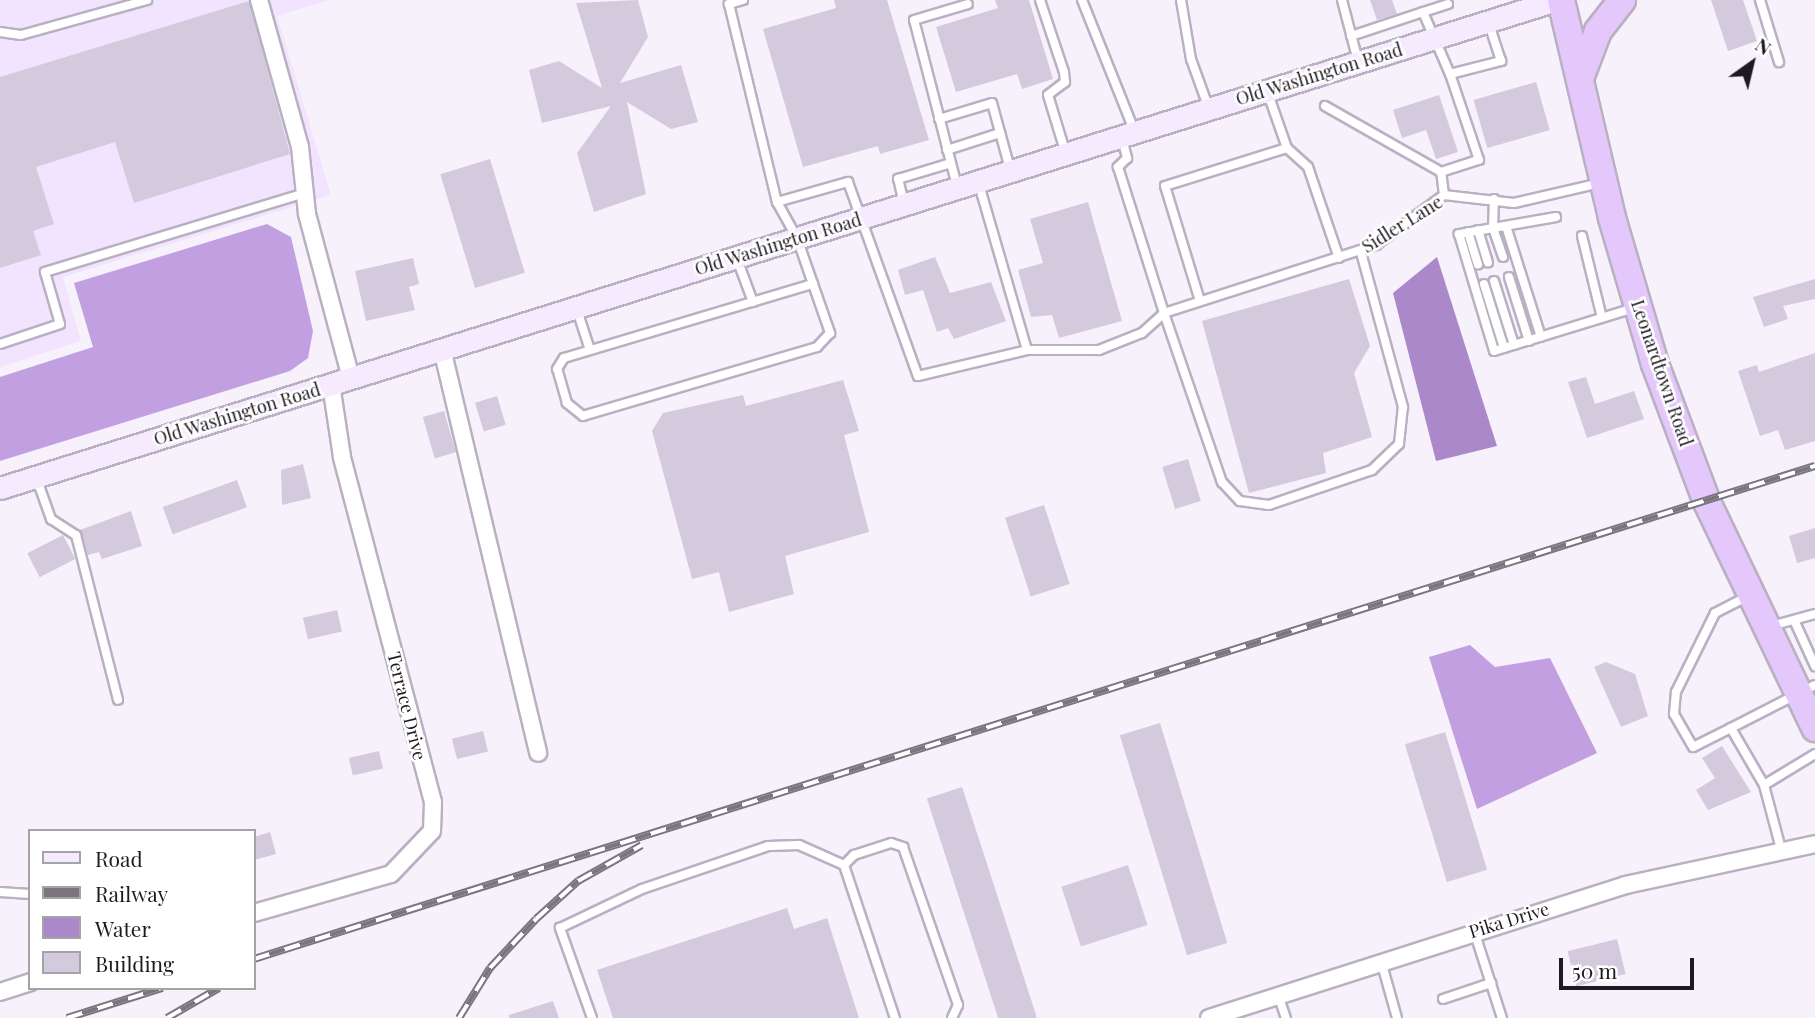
<!DOCTYPE html>
<html>
<head>
<meta charset="utf-8">
<style>
  body { margin:0 }
  #map { position:relative; width:1815px; height:1018px; overflow:hidden; background:#f7f1fc; font-family:"Playfair Display",serif }
  div>[style] { position:absolute }
  [style*='--x'] { left:calc(var(--x)*1px); top:calc(var(--y)*1px); width:calc(var(--w)*1px); rotate:calc(var(--a)*1deg) }
  .built>* { inset:0; background:#f2e4ff }
  .forest>* { inset:0; background:#c29fe1 }
  .water>* { inset:0; background:#aa88c9 }
  .building>* { inset:0; background:#d3cadd; transform-origin:0 0 }
  .roads { filter:drop-shadow(2px 0 #b9b0c2) drop-shadow(-2px 0 #b9b0c2) drop-shadow(0 2px #b9b0c2) drop-shadow(0 -2px #b9b0c2) }
  .service>* { height:8px; margin:-4px; padding:0 4px; transform-origin:4px; border-radius:4px; background:#fff }
  .minor>* { height:16px; margin:-8px; padding:0 8px; transform-origin:8px; border-radius:8px; background:#fff }
  .secondary>* { height:21px; margin:-10.5px; padding:0 10.5px; transform-origin:10.5px; border-radius:10.5px; background:#f5eafe }
  .trunk>* { height:26px; margin:-13px; padding:0 13px; transform-origin:13px; border-radius:13px; background:#e4c8fc }
  .rail>* { height:8px; margin-top:-4px; transform-origin:0; background:repeating-linear-gradient(90deg,#fff 0 16px,#7a757e 0 32px); box-sizing:border-box; border-block:2px solid #7a757e }
  span { translate:-50% -50%; white-space:nowrap; text-align:center; line-height:1.15; -webkit-text-stroke:5px #fff; paint-order:stroke }
  .street-label { font-size:18px; color:#1e1a21 }
  .legend { position:absolute; left:28px; top:829px; width:228px; height:161px; box-sizing:border-box; background:#fff; border:2px solid #a5a3a6; margin:0; padding:9px 12px; list-style:none; font-size:21px; color:#1e1a21 }
  .legend li { display:flex; align-items:center; gap:14px; height:35px }
  .legend b { width:35px; border:2px solid #a5a3a6 }
  .north { position:absolute; left:1717px; top:28px; width:70px; height:70px; -webkit-text-stroke:5px #fff; paint-order:stroke; rotate:34deg; font-size:19px; font-weight:700; line-height:28px; text-align:center; color:#1e1a21 }
  .north::after { content:''; display:block; margin:auto; width:24px; height:32px; background:#1e1a21; clip-path:polygon(50% 0,100% 100%,50% 72%,0 100%) }
  .scale { position:absolute; left:1559px; top:958px; width:135px; height:32px; box-sizing:border-box; border:4px solid #1e1a21; border-top:0; padding-left:9px; font-size:21px; line-height:24px; white-space:nowrap; color:#1e1a21; -webkit-text-stroke:5px #fff; paint-order:stroke }
</style>
</head>
<body>
<div id="map">
  <div class="built">
    <div style="clip-path:polygon(0 0,330px 0,277px 16px,331px 195px,63px 277px,81px 341px,0 367px)"></div>
  </div>
  <div class="forest">
    <div style="clip-path:polygon(267px 224px,291px 237px,313px 331px,308px 358px,290px 371px,0 461px,0 377px,93px 347px,74px 283px)"></div>
    <div style="clip-path:polygon(1470px 645px,1495px 667px,1550px 658px,1597px 753px,1477px 809px,1429px 657px)"></div>
  </div>
  <div class="water">
    <div style="clip-path:polygon(1437px 257px,1497px 446px,1436px 461px,1393px 293px)"></div>
  </div>
  <div class="building">
    <div style="clip-path:polygon(638px 0,648px 37px,620px 83px,681px 65px,698px 122px,671px 129px,627px 102px,646px 194px,594px 212px,577px 153px,611px 106px,542px 123px,529px 70px,559px 61px,602px 88px,576px 3px)"></div>
    <div style="clip-path:polygon(834px 0,887px 0,929px 140px,880px 154px,878px 146px,803px 167px,763px 29px,836px 8px)"></div>
    <div style="clip-path:polygon(995px 0,1029px 0,1053px 79px,1022px 89px,1017px 74px,956px 92px,936px 27px,998px 8px)"></div>
    <div style="clip-path:polygon(1370px 0,1392px 0,1397px 14px,1377px 20px)"></div>
    <div style="clip-path:polygon(1711px 0,1743px 0,1757px 41px,1728px 51px)"></div>
    <div style="clip-path:polygon(249px 1px,290px 154px,134px 203px,115px 142px,36px 167px,54px 224px,33px 231px,41px 255px,0 268px,0 77px)"></div>
    <div style="left:1536px;top:82px;width:50px;height:65px;rotate:74deg"></div>
    <div style="clip-path:polygon(1439px 95px,1458px 152px,1436px 159px,1426px 130px,1402px 138px,1393px 110px)"></div>
    <div style="left:490px;top:159px;width:119px;height:52px;rotate:73deg"></div>
    <div style="clip-path:polygon(1088px 202px,1122px 321px,1059px 338px,1052px 315px,1031px 317px,1018px 270px,1043px 263px,1030px 219px)"></div>
    <div style="clip-path:polygon(935px 257px,950px 293px,991px 282px,1006px 321px,954px 339px,948px 328px,937px 332px,923px 290px,905px 295px,898px 270px)"></div>
    <div style="clip-path:polygon(413px 258px,419px 284px,409px 287px,415px 310px,366px 321px,355px 271px)"></div>
    <div style="clip-path:polygon(1349px 279px,1370px 346px,1354px 373px,1372px 437px,1323px 453px,1326px 473px,1249px 493px,1202px 321px)"></div>
    <div style="clip-path:polygon(1815px 279px,1815px 299px,1783px 306px,1788px 319px,1764px 327px,1753px 297px)"></div>
    <div style="clip-path:polygon(1815px 353px,1815px 441px,1785px 450px,1778px 430px,1760px 436px,1738px 371px,1757px 365px,1759px 372px)"></div>
    <div style="clip-path:polygon(1586px 377px,1595px 404px,1634px 391px,1644px 419px,1587px 438px,1568px 382px)"></div>
    <div style="clip-path:polygon(843px 380px,859px 431px,844px 435px,869px 532px,785px 556px,794px 594px,729px 612px,719px 572px,692px 579px,652px 431px,663px 413px,743px 395px,746px 406px)"></div>
    <div style="left:497px;top:396px;width:30px;height:23px;rotate:73deg"></div>
    <div style="left:444px;top:411px;width:43px;height:22px;rotate:74deg"></div>
    <div style="left:1188px;top:459px;width:44px;height:27px;rotate:73deg"></div>
    <div style="clip-path:polygon(303px 464px,311px 498px,282px 505px,281px 470px)"></div>
    <div style="left:237px;top:480px;width:29px;height:79px;rotate:70deg"></div>
    <div style="left:1044px;top:505px;width:83px;height:41px;rotate:72deg"></div>
    <div style="clip-path:polygon(131px 511px,142px 546px,102px 559px,99px 552px,88px 555px,80px 530px)"></div>
    <div style="clip-path:polygon(1815px 528px,1815px 558px,1797px 563px,1789px 536px)"></div>
    <div style="left:63px;top:535px;width:27px;height:40px;rotate:63deg"></div>
    <div style="left:337px;top:610px;width:22px;height:35px;rotate:77deg"></div>
    <div style="clip-path:polygon(1606px 662px,1635px 674px,1648px 716px,1621px 727px,1594px 667px)"></div>
    <div style="left:1160px;top:723px;width:230px;height:42px;rotate:73deg"></div>
    <div style="left:483px;top:731px;width:21px;height:32px;rotate:76deg"></div>
    <div style="left:1445px;top:732px;width:144px;height:42px;rotate:73deg"></div>
    <div style="clip-path:polygon(1722px 746px,1751px 792px,1708px 810px,1696px 790px,1715px 778px,1702px 758px)"></div>
    <div style="left:379px;top:751px;width:18px;height:31px;rotate:77deg"></div>
    <div style="left:962px;top:787px;width:242px;height:37px;rotate:72deg"></div>
    <div style="clip-path:polygon(270px 832px,276px 854px,254px 860px,254px 837px)"></div>
    <div style="left:1128px;top:865px;width:63px;height:70px;rotate:72deg"></div>
    <div style="clip-path:polygon(787px 908px,794px 929px,827px 918px,859px 1018px,613px 1018px,597px 970px)"></div>
    <div style="left:1617px;top:939px;width:36px;height:51px;rotate:76deg"></div>
    <div style="clip-path:polygon(553px 1001px,559px 1018px,509px 1018px,509px 1015px)"></div>
  </div>
  <div class="roads">
    <div class="service">
      <div style="--x:743;--y:0;--w:15;--a:164"></div>
      <div style="--x:729;--y:4;--w:204;--a:76.4"></div>
      <div style="--x:777;--y:202;--w:41;--a:60.9"></div>
      <div style="--x:797;--y:238;--w:101;--a:70.8"></div>
      <div style="--x:830;--y:333;--w:19;--a:133"></div>
      <div style="--x:817;--y:347;--w:244;--a:163.6"></div>
      <div style="--x:583;--y:416;--w:21;--a:-141"></div>
      <div style="--x:567;--y:403;--w:35;--a:-106"></div>
      <div style="--x:557;--y:369;--w:13;--a:-58"></div>
      <div style="--x:564;--y:358;--w:260;--a:-16.6"></div>
      <div style="--x:1040;--y:0;--w:76;--a:71.6"></div>
      <div style="--x:1064;--y:72;--w:10;--a:84"></div>
      <div style="--x:1065;--y:82;--w:21;--a:143"></div>
      <div style="--x:1048;--y:95;--w:59;--a:73.1"></div>
      <div style="--x:1082;--y:0;--w:140;--a:68.2"></div>
      <div style="--x:1181;--y:0;--w:60;--a:80.4"></div>
      <div style="--x:1191;--y:59;--w:50;--a:70.1"></div>
      <div style="--x:1342;--y:0;--w:63;--a:75.3"></div>
      <div style="--x:1760;--y:0;--w:65;--a:73"></div>
      <div style="--x:1448;--y:4;--w:26;--a:162"></div>
      <div style="--x:1423;--y:12;--w:68;--a:66.5"></div>
      <div style="--x:1450;--y:74;--w:53;--a:-14.3"></div>
      <div style="--x:1501;--y:61;--w:42;--a:-108"></div>
      <div style="--x:0;--y:32;--w:21;--a:8"></div>
      <div style="--x:21;--y:35;--w:131;--a:-15.5"></div>
      <div style="--x:1351;--y:36;--w:76;--a:-18.4"></div>
      <div style="--x:1325;--y:106;--w:133;--a:29.6"></div>
      <div style="--x:939;--y:119;--w:55;--a:-16.8"></div>
      <div style="--x:992;--y:103;--w:68;--a:74.7"></div>
      <div style="--x:1122;--y:139;--w:20;--a:75"></div>
      <div style="--x:1127;--y:158;--w:13;--a:135"></div>
      <div style="--x:1118;--y:167;--w:153;--a:72.5"></div>
      <div style="--x:1164;--y:313;--w:179;--a:71.1"></div>
      <div style="--x:1222;--y:482;--w:26;--a:47"></div>
      <div style="--x:1240;--y:501;--w:29;--a:8"></div>
      <div style="--x:1269;--y:505;--w:109;--a:-18.8"></div>
      <div style="--x:1372;--y:470;--w:37;--a:-44"></div>
      <div style="--x:1399;--y:444;--w:37;--a:-84"></div>
      <div style="--x:1403;--y:407;--w:161;--a:-105.2"></div>
      <div style="--x:1287;--y:148;--w:28;--a:42"></div>
      <div style="--x:1308;--y:167;--w:96;--a:71.2"></div>
      <div style="--x:947;--y:150;--w:56;--a:-17.8"></div>
      <div style="--x:957;--y:186;--w:171;--a:-104.5"></div>
      <div style="--x:914;--y:20;--w:56;--a:-16.5"></div>
      <div style="--x:1444;--y:195;--w:23;--a:-97"></div>
      <div style="--x:1441;--y:172;--w:40;--a:-18"></div>
      <div style="--x:1479;--y:160;--w:91;--a:-108.6"></div>
      <div style="--x:1494;--y:199;--w:29;--a:92"></div>
      <div style="--x:1493;--y:228;--w:35;--a:170"></div>
      <div style="--x:1459;--y:234;--w:122;--a:73.3"></div>
      <div style="--x:1494;--y:351;--w:146;--a:-17.1"></div>
      <div style="--x:777;--y:202;--w:74;--a:-15.7"></div>
      <div style="--x:848;--y:182;--w:206;--a:70.2"></div>
      <div style="--x:918;--y:376;--w:112;--a:-13.4"></div>
      <div style="--x:1027;--y:350;--w:176;--a:-106.2"></div>
      <div style="--x:904;--y:204;--w:26;--a:-103"></div>
      <div style="--x:898;--y:179;--w:55;--a:-16.8"></div>
      <div style="--x:1506;--y:226;--w:116;--a:72.5"></div>
      <div style="--x:1478;--y:230;--w:34;--a:73"></div>
      <div style="--x:1468;--y:232;--w:34;--a:73"></div>
      <div style="--x:1582;--y:236;--w:84;--a:76.3"></div>
      <div style="--x:1503;--y:257;--w:31;--a:-109"></div>
      <div style="--x:1493;--y:228;--w:64;--a:-9.9"></div>
      <div style="--x:737;--y:259;--w:46;--a:69.6"></div>
      <div style="--x:1509;--y:277;--w:67;--a:72.6"></div>
      <div style="--x:1494;--y:281;--w:67;--a:72.6"></div>
      <div style="--x:1484;--y:284;--w:67;--a:72.6"></div>
      <div style="--x:1200;--y:301;--w:120;--a:-106.9"></div>
      <div style="--x:1165;--y:186;--w:128;--a:-17.3"></div>
      <div style="--x:1287;--y:148;--w:60;--a:-109.3"></div>
      <div style="--x:577;--y:310;--w:42;--a:72"></div>
      <div style="--x:0;--y:344;--w:63;--a:-18.4"></div>
      <div style="--x:60;--y:324;--w:54;--a:-106.1"></div>
      <div style="--x:45;--y:272;--w:272;--a:-16.9"></div>
      <div style="--x:1027;--y:350;--w:72;--a:0"></div>
      <div style="--x:1099;--y:350;--w:46;--a:-21.6"></div>
      <div style="--x:1142;--y:333;--w:30;--a:-42"></div>
      <div style="--x:1164;--y:313;--w:223;--a:-17.8"></div>
      <div style="--x:1376;--y:245;--w:84;--a:-36.3"></div>
      <div style="--x:1444;--y:195;--w:70;--a:6.5"></div>
      <div style="--x:1514;--y:203;--w:88;--a:-13.1"></div>
      <div style="--x:36;--y:477;--w:45;--a:70.3"></div>
      <div style="--x:51;--y:519;--w:30;--a:33"></div>
      <div style="--x:76;--y:535;--w:170;--a:75.7"></div>
      <div style="--x:1794;--y:620;--w:51;--a:65.5"></div>
      <div style="--x:1771;--y:626;--w:46;--a:-15.3"></div>
      <div style="--x:1731;--y:728;--w:42;--a:153.4"></div>
      <div style="--x:1693;--y:747;--w:38;--a:-120"></div>
      <div style="--x:1674;--y:714;--w:22;--a:-85"></div>
      <div style="--x:1676;--y:692;--w:88;--a:-63.7"></div>
      <div style="--x:1715;--y:613;--w:36;--a:-27"></div>
      <div style="--x:1764;--y:785;--w:60;--a:-31.3"></div>
      <div style="--x:1781;--y:849;--w:66;--a:-104.9"></div>
      <div style="--x:1764;--y:785;--w:66;--a:-120.1"></div>
      <div style="--x:1731;--y:728;--w:94;--a:-27.1"></div>
      <div style="--x:844;--y:865;--w:14;--a:-45"></div>
      <div style="--x:854;--y:855;--w:39;--a:-18"></div>
      <div style="--x:891;--y:843;--w:13;--a:18"></div>
      <div style="--x:903;--y:847;--w:167;--a:70.8"></div>
      <div style="--x:958;--y:1005;--w:14;--a:115"></div>
      <div style="--x:0;--y:892;--w:30;--a:4"></div>
      <div style="--x:1474;--y:931;--w:91;--a:72.2"></div>
      <div style="--x:1381;--y:961;--w:59;--a:74.3"></div>
      <div style="--x:1278;--y:995;--w:24;--a:71"></div>
      <div style="--x:1443;--y:999;--w:51;--a:-18.4"></div>
      <div style="--x:592;--y:1018;--w:96;--a:-109.6"></div>
      <div style="--x:560;--y:928;--w:91;--a:-25.4"></div>
      <div style="--x:642;--y:889;--w:133;--a:-18.8"></div>
      <div style="--x:768;--y:846;--w:31;--a:-2"></div>
      <div style="--x:799;--y:845;--w:49;--a:24"></div>
      <div style="--x:844;--y:865;--w:161;--a:71.6"></div>
    </div>
    <div class="minor">
      <div style="--x:259;--y:0;--w:153;--a:74.4"></div>
      <div style="--x:300;--y:147;--w:67;--a:84"></div>
      <div style="--x:307;--y:214;--w:170;--a:75"></div>
      <div style="--x:442;--y:349;--w:415;--a:76.6"></div>
      <div style="--x:254;--y:913;--w:142;--a:-15.9"></div>
      <div style="--x:391;--y:874;--w:59;--a:-46.4"></div>
      <div style="--x:432;--y:831;--w:29;--a:-88"></div>
      <div style="--x:433;--y:802;--w:357;--a:-104.8"></div>
      <div style="--x:342;--y:457;--w:74;--a:-98.6"></div>
      <div style="--x:0;--y:992;--w:32;--a:-18"></div>
      <div style="--x:1209;--y:1018;--w:438;--a:-17.7"></div>
      <div style="--x:1626;--y:885;--w:193;--a:-12.2"></div>
    </div>
    <div class="secondary">
      <div style="--x:0;--y:488;--w:1631;--a:-17.41"></div>
    </div>
    <div class="trunk">
      <div style="--x:1561;--y:0;--w:224;--a:76.8"></div>
      <div style="--x:1612;--y:218;--w:152;--a:73.6"></div>
      <div style="--x:1655;--y:364;--w:145;--a:69.4"></div>
      <div style="--x:1706;--y:500;--w:253;--a:64.4"></div>
      <div style="--x:1581;--y:76;--w:48;--a:-69.3"></div>
      <div style="--x:1598;--y:31;--w:39;--a:-52"></div>
    </div>
  </div>
  <div class="rail">
    <div style="--x:254;--y:959;--w:1637;--a:-17.53"></div>
    <div style="--x:67;--y:1018;--w:100;--a:-17.5"></div>
    <div style="--x:167;--y:1018;--w:60;--a:-30"></div>
    <div style="--x:459;--y:1018;--w:59;--a:-58.2"></div>
    <div style="--x:490;--y:968;--w:67;--a:-46.8"></div>
    <div style="--x:536;--y:919;--w:57;--a:-42.1"></div>
    <div style="--x:578;--y:881;--w:73;--a:-29.4"></div>
  </div>
  <div class="street-label">
    <span style="left:1319px;top:74px;rotate:-17deg">Old Washington Road</span>
    <span style="left:1402px;top:224px;rotate:-32deg">Sidler Lane</span>
    <span style="left:778px;top:244px;rotate:-17deg">Old Washington Road</span>
    <span style="left:1662px;top:373px;rotate:71deg">Leonardtown Road</span>
    <span style="left:237px;top:414px;rotate:-17deg">Old Washington Road</span>
    <span style="left:407px;top:706px;rotate:76deg">Terrace Drive</span>
    <span style="left:1509px;top:920px;rotate:-17deg">Pika Drive</span>
  </div>
  <ul class="legend">
  <li><b style="height:9px;background:#f5eafe"></b>Road</li>
  <li><b style="height:9px;background:#7a757e"></b>Railway</li>
  <li><b style="height:19px;background:#aa88c9"></b>Water</li>
  <li><b style="height:19px;background:#d3cadd"></b>Building</li>
  </ul>
  <div class="north">N</div>
  <div class="scale">50 m</div>
</div>
</body>
</html>
